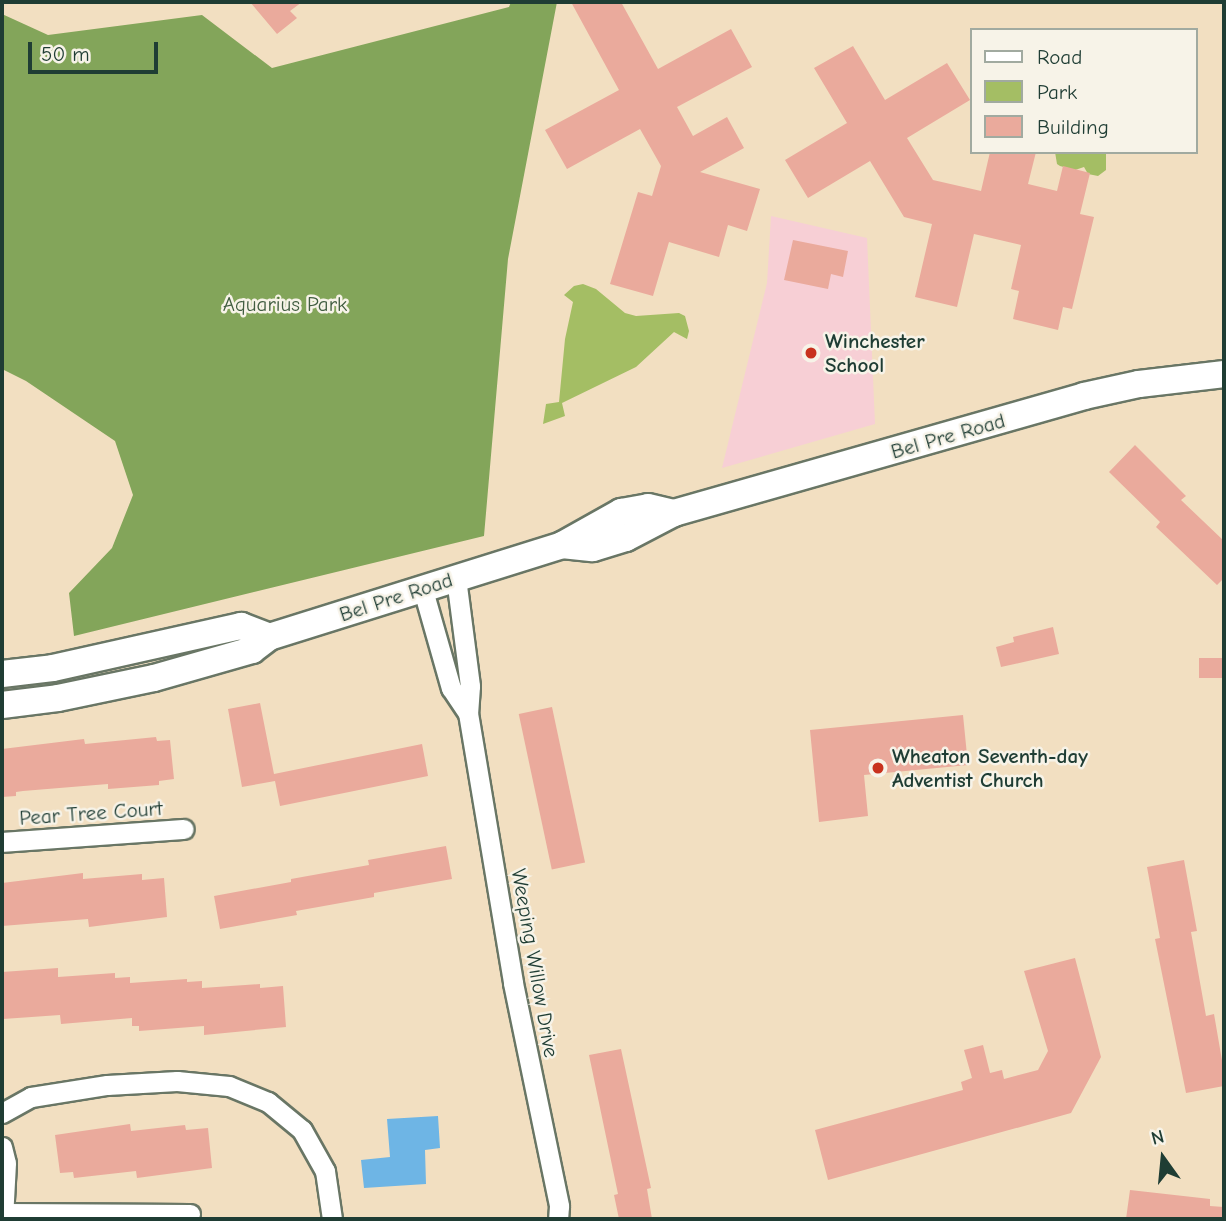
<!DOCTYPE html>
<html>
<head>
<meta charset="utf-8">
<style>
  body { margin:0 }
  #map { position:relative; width:1226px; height:1221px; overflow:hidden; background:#f2dfc1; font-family:"Comic Neue",sans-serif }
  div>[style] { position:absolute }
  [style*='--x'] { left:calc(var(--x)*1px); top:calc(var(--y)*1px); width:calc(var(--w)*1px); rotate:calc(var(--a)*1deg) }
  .built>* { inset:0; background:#f7cfd5 }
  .green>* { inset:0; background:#a4be64 }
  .forest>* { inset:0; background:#83a55a }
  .water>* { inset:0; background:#6eb5e5 }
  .building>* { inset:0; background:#eaaa9c; transform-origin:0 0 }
  .roads { filter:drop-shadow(2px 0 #697665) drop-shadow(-2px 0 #697665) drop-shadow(0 2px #697665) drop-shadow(0 -2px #697665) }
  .minor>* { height:19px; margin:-9.5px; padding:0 9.5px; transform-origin:9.5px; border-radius:9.5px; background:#fff }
  .secondary>* { height:26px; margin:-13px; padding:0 13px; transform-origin:13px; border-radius:13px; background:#fff }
  .dots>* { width:19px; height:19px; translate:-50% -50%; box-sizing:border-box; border:4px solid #f7f3e8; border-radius:50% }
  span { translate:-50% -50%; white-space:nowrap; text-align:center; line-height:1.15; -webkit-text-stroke:5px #f7f3e8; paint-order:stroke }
  .park-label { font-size:21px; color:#405d40 }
  .poi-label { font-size:21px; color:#1f3d34; font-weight:700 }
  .left { translate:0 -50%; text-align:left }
  .street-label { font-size:21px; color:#1f3d34 }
  .frame { position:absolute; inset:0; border:4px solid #1f3d34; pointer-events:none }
  .legend { position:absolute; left:970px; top:28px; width:228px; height:126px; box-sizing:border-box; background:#f7f3e8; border:2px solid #a1aaa0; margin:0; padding:9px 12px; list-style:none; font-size:21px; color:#1f3d34 }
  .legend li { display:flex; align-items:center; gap:14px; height:35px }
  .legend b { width:35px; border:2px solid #a1aaa0 }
  .north { position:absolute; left:1128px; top:1123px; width:70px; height:70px; -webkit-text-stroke:5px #f7f3e8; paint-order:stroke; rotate:345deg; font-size:19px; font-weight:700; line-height:28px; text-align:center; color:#1f3d34 }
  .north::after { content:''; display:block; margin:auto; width:24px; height:32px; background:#1f3d34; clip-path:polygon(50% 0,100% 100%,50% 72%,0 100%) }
  .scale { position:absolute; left:28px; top:42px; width:130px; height:32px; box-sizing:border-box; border:4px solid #1f3d34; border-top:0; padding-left:9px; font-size:21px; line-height:24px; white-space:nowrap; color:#1f3d34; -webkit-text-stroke:5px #f7f3e8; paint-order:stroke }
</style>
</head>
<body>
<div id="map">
  <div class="built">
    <div style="clip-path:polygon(771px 216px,867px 238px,875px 424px,722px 468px,767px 283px)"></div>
  </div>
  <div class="green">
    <div style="clip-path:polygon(1055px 152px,1106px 152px,1106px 170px,1098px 176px,1088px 174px,1084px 167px,1075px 170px,1060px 166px,1057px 164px)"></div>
    <div style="clip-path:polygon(583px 284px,596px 289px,625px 313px,636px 316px,679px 313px,685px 316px,689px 331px,687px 339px,674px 332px,636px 367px,562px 403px,565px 416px,543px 424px,546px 404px,559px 402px,565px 339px,573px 302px,564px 295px,574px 286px)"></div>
  </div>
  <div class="forest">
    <div style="clip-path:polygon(511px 2px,557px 2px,508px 259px,484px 536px,74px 636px,69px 593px,112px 548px,133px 495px,115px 441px,26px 381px,2px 369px,2px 14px,48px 35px,202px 15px,272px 68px,509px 7px)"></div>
  </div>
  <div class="water">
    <div style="clip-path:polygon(438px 1116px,440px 1148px,425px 1150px,426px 1184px,364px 1188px,361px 1160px,390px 1157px,387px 1119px)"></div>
  </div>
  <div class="building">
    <div style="clip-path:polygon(250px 2px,302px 2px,290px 11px,297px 18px,277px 34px)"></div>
    <div style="clip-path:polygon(571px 2px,621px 2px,658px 69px,731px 29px,752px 67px,677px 107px,693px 136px,727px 117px,744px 148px,700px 172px,760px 189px,747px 231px,728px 225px,719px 257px,669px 242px,653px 296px,610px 284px,638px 192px,652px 196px,661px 166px,640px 129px,567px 169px,545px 130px,619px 90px)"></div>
    <div style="clip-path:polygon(853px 46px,885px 100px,947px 63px,970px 100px,907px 138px,933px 180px,981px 191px,990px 152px,1036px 152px,1028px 184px,1057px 191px,1063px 166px,1090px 173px,1080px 214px,1094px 217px,1072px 309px,1063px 307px,1058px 330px,1013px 319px,1019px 291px,1011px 289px,1021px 245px,974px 234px,957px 307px,915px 297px,932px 224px,904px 217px,870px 161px,808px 198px,785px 160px,847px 123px,814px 68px)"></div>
    <div style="clip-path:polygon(793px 240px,848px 251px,843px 277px,831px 274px,828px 289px,784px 280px)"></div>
    <div style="clip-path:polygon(1135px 445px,1186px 496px,1181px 500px,1224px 541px,1224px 578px,1217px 585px,1156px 527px,1160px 522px,1109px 472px)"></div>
    <div style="clip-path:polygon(1053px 627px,1059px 654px,1001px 667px,996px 647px,1014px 642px,1013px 637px)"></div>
    <div style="left:1224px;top:658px;width:20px;height:25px;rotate:90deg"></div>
    <div style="clip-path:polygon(260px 703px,274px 774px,422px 744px,428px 776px,280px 806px,275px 781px,242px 787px,228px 709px)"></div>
    <div style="left:552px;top:707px;width:159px;height:34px;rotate:78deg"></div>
    <div style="clip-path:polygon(963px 715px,968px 765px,864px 775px,868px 816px,819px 822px,810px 730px)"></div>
    <div style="clip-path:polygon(156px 737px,157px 741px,170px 740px,174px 779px,159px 781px,159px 785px,108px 789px,108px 784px,23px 791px,16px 792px,16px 796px,2px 797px,2px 749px,84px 739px,85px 744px)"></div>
    <div style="clip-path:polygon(446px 846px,452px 879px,374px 893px,374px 897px,296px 911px,297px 915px,220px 929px,214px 896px,291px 882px,291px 879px,369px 865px,368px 860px)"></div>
    <div style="clip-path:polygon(1184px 860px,1197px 931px,1191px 932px,1206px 1016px,1214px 1014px,1224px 1072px,1224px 1086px,1186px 1093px,1155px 939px,1160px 938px,1147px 867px)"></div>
    <div style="clip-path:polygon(83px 873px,83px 879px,142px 874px,142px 880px,164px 878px,167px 917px,89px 927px,88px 919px,2px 926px,2px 883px)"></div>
    <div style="clip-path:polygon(1075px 958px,1101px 1057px,1071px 1113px,828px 1180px,815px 1130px,963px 1090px,961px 1082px,972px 1078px,964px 1050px,983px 1045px,990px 1073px,1002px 1070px,1004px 1079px,1038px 1070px,1048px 1051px,1024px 971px)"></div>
    <div style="clip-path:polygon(58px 968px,58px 977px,115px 973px,115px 978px,130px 977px,130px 983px,187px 979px,187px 982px,202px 981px,202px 988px,260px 984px,260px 988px,283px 986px,286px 1027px,204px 1035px,204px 1026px,139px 1031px,139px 1026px,132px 1026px,132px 1018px,61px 1024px,60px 1015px,3px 1019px,2px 972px)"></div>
    <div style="clip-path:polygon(621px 1049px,651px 1188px,647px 1189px,652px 1219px,619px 1219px,614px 1195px,618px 1194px,589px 1055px)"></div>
    <div style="clip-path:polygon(130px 1124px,131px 1131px,185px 1125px,186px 1130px,208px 1128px,212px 1168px,137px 1178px,136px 1171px,74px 1178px,73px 1172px,60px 1173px,55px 1135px)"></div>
    <div style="clip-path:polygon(1130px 1190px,1210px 1199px,1210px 1206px,1224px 1207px,1224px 1219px,1126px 1219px)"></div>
  </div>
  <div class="roads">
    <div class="minor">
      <div style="--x:456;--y:578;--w:109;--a:82.6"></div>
      <div style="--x:470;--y:686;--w:27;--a:94"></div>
      <div style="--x:468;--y:713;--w:274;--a:80.5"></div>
      <div style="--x:513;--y:983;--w:228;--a:78.3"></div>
      <div style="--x:559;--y:1206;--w:13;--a:94"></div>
      <div style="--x:423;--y:590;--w:102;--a:74.1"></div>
      <div style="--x:451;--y:688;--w:30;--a:56"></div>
      <div style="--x:2;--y:842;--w:182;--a:-4.1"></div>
      <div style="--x:2;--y:1113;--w:33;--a:-29"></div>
      <div style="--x:31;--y:1097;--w:77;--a:-9"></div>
      <div style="--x:107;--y:1085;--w:70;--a:-3.3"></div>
      <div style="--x:177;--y:1081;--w:52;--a:5.5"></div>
      <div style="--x:229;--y:1086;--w:42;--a:22.3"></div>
      <div style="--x:268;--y:1102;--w:44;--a:39.5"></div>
      <div style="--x:302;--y:1130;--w:47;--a:60.7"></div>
      <div style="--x:325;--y:1171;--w:49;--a:81.7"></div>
      <div style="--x:2;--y:1147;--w:16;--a:76"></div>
      <div style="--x:6;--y:1163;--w:56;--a:93.1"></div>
      <div style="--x:4;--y:1213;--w:186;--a:0.3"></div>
    </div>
    <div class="secondary">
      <div style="--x:562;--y:545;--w:31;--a:6"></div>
      <div style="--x:593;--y:548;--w:34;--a:-17"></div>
      <div style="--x:626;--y:538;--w:54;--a:-27.5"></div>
      <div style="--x:674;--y:513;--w:426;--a:-15.9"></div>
      <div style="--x:1084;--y:396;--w:56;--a:-12.3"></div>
      <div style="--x:1139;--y:384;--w:86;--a:-6.7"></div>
      <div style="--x:2;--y:674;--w:51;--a:-6.7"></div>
      <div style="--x:53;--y:668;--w:193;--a:-12.6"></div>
      <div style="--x:241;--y:626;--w:30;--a:21"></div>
      <div style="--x:2;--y:705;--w:56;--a:-7.1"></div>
      <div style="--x:58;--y:698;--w:98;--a:-11.8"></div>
      <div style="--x:154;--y:678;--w:102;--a:-15.9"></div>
      <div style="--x:252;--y:650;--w:21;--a:-37"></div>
      <div style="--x:269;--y:637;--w:307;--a:-17.4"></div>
      <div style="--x:562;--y:545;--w:68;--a:-29.2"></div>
      <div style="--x:621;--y:512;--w:27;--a:-10"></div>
      <div style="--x:648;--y:507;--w:27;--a:13"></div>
    </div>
  </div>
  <div class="dots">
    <div style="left:811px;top:353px;background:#c8321e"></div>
    <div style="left:878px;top:768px;background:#c8321e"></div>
  </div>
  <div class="park-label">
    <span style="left:285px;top:304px">Aquarius Park</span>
  </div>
  <div class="poi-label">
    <span class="left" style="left:825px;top:353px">Winchester<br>School</span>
    <span class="left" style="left:892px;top:768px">Wheaton Seventh-day<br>Adventist Church</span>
  </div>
  <div class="street-label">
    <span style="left:948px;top:436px;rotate:-16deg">Bel Pre Road</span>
    <span style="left:396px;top:597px;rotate:-18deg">Bel Pre Road</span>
    <span style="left:91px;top:813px;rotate:-4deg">Pear Tree Court</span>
    <span style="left:535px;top:963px;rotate:80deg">Weeping Willow Drive</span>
  </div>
  <div class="frame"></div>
  <ul class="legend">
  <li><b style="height:9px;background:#fff"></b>Road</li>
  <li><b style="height:19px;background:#a4be64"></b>Park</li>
  <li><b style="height:19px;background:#eaaa9c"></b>Building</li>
  </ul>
  <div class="north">N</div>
  <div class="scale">50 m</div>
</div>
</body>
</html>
